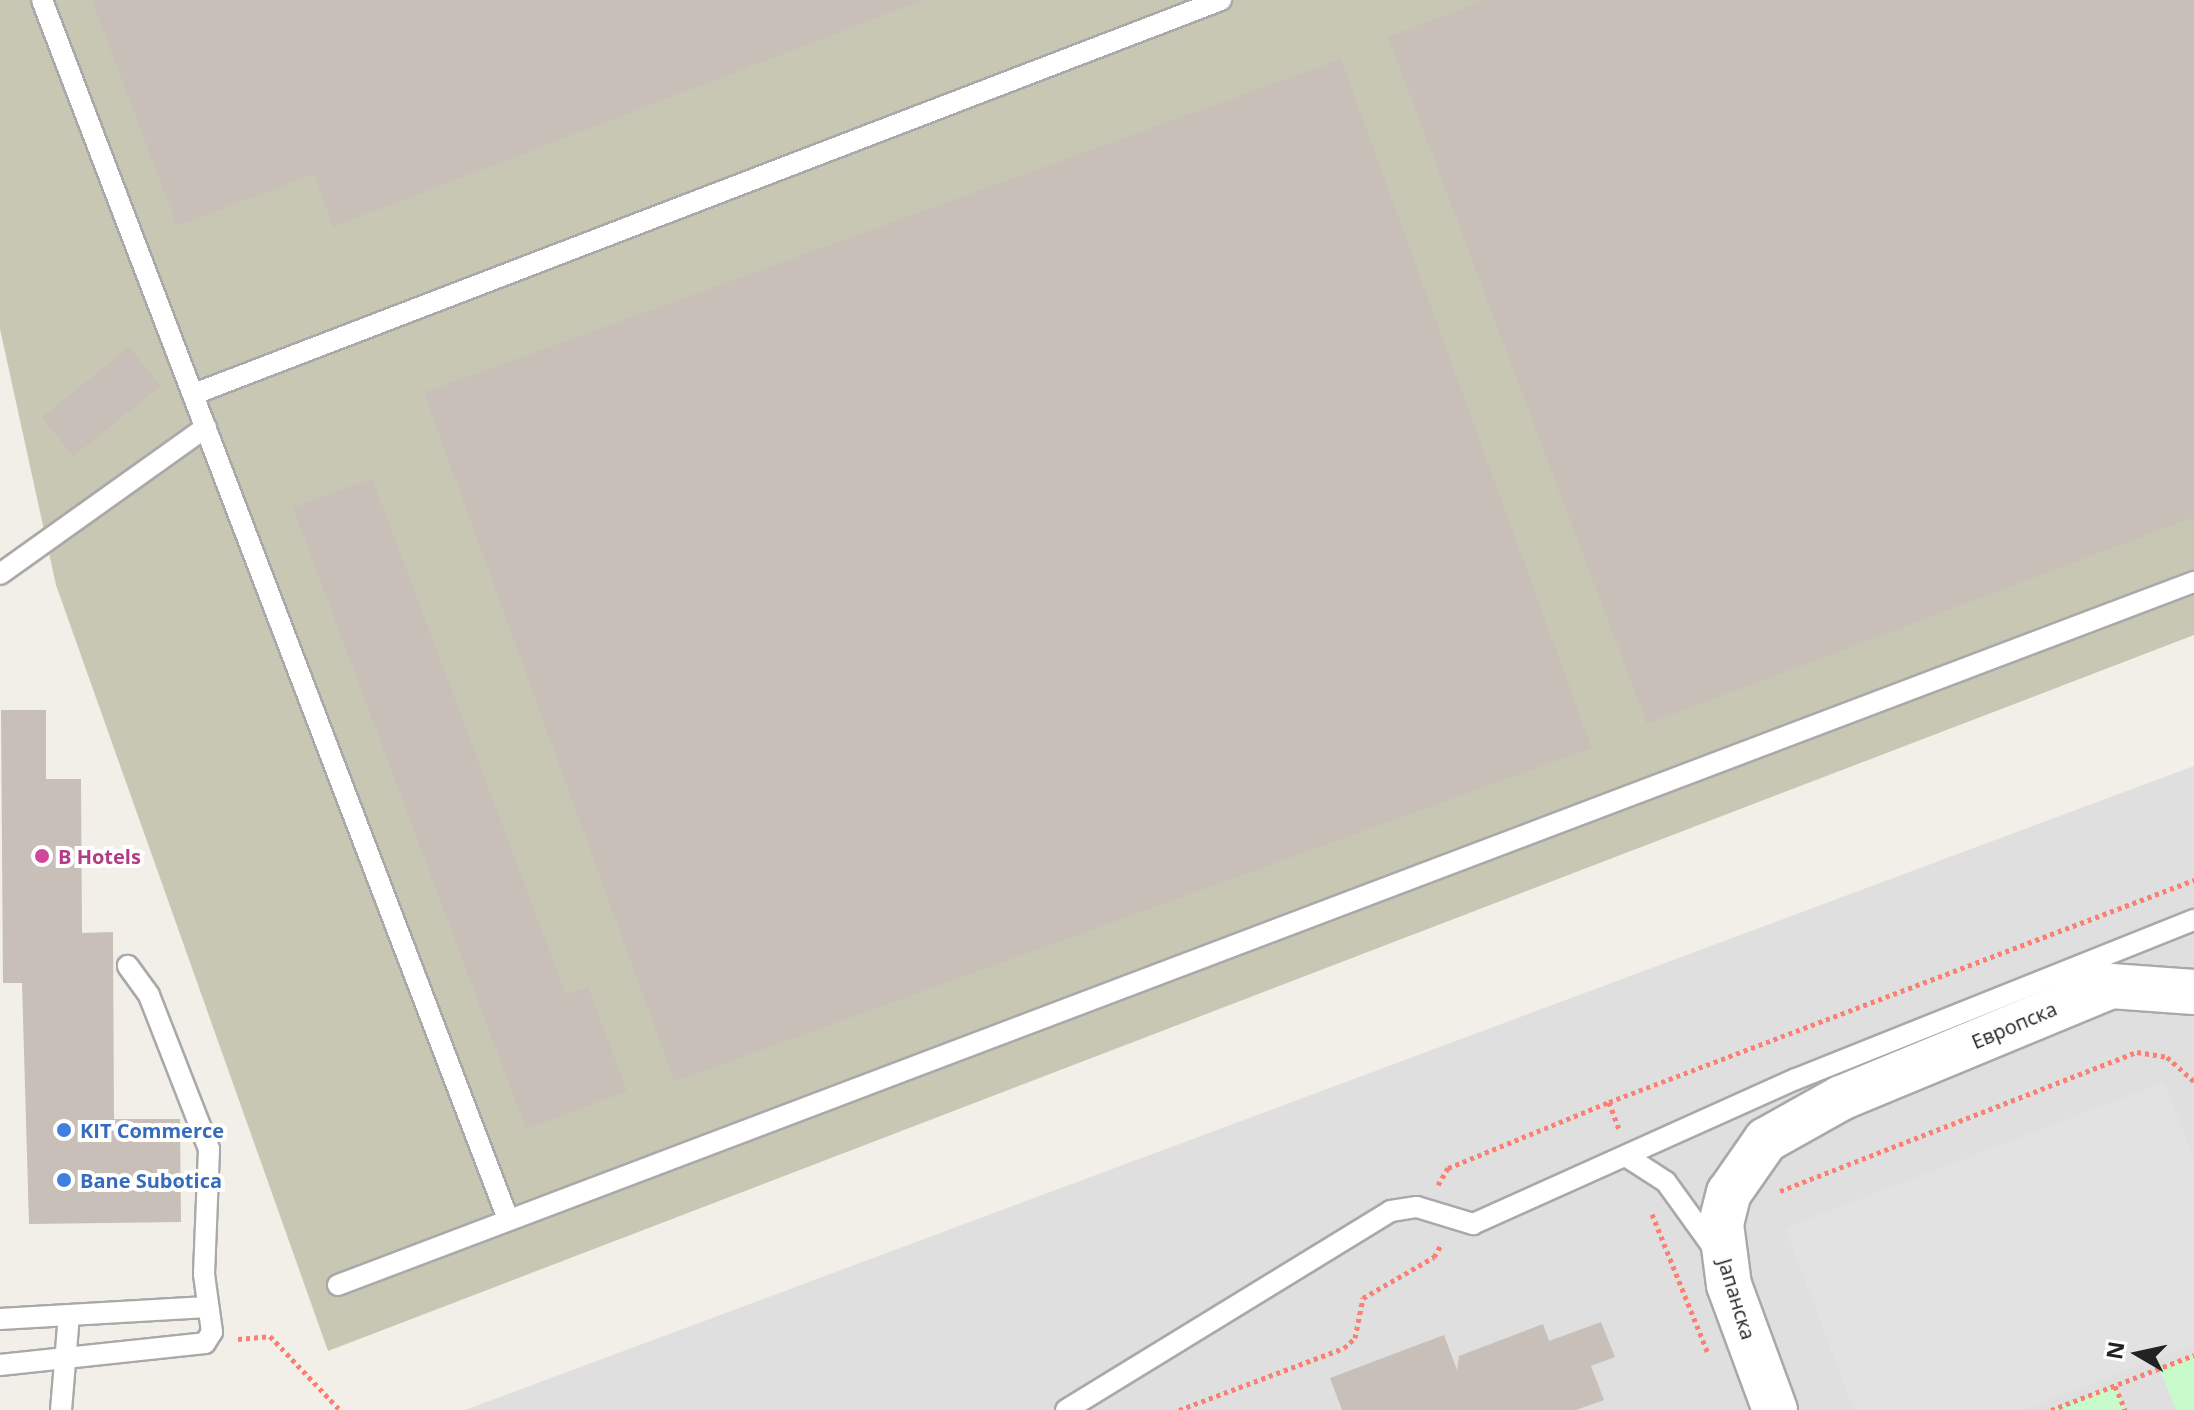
<!DOCTYPE html>
<html>
<head>
<meta charset="utf-8">
<style>
  body { margin:0 }
  #map { position:relative; width:2194px; height:1410px; overflow:hidden; background:#f2efe9; font-family:"Open Sans",sans-serif }
  div>[style] { position:absolute }
  [style*='--x'] { left:calc(var(--x)*1px); top:calc(var(--y)*1px); width:calc(var(--w)*1px); rotate:calc(var(--a)*1deg) }
  .residential>* { inset:0; background:#e0dfdf }
  .construction>* { inset:0; background:#c7c7b4 }
  .park>* { inset:0; background:#c8facc }
  .parking>* { inset:0; background:#e2e2e2 }
  .building>* { inset:0; background:#c7bfb8; transform-origin:0 0 }
  .path>* { height:5px; margin-top:-2.5px; transform-origin:0; background:repeating-linear-gradient(90deg,#fa8072 0 4px,transparent 0 8px) }
  .roads { filter:drop-shadow(2px 0 #a9a9a9) drop-shadow(-2px 0 #a9a9a9) drop-shadow(0 2px #a9a9a9) drop-shadow(0 -2px #a9a9a9) }
  .service>* { height:20px; margin:-10px; padding:0 10px; transform-origin:10px; border-radius:10px; background:#fff }
  .tertiary>* { height:44px; margin:-22px; padding:0 22px; transform-origin:22px; border-radius:22px; background:#fff }
  .dots>* { width:22px; height:22px; translate:-50% -50%; box-sizing:border-box; border:4px solid #fff; border-radius:50% }
  span { translate:-50% -50%; white-space:nowrap; text-align:center; line-height:1.15; -webkit-text-stroke:8px #fff; paint-order:stroke }
  .hotel-label { font-size:20px; color:#b23c85; font-weight:700 }
  .left { translate:0 -50%; text-align:left }
  .street-label { font-size:20px; color:#222 }
  .shop-label { font-size:20px; color:#366cbe; font-weight:700 }
  .north { position:absolute; left:2098px; top:1314px; width:80px; height:80px; -webkit-text-stroke:6px #fff; paint-order:stroke; rotate:279deg; font-size:22px; font-weight:700; line-height:32px; text-align:center; color:#222 }
  .north::after { content:''; display:block; margin:auto; width:28px; height:36px; background:#222; clip-path:polygon(50% 0,100% 100%,50% 72%,0 100%) }
</style>
</head>
<body>
<div id="map">
  <div class="residential">
    <div style="clip-path:polygon(2194px 766px,2194px 1410px,465px 1410px)"></div>
  </div>
  <div class="construction">
    <div style="clip-path:polygon(0 0,2194px 0,2194px 635px,328px 1351px,56px 585px,0 329px)"></div>
  </div>
  <div class="park">
    <div style="clip-path:polygon(2194px 1355px,2194px 1410px,2176px 1410px,2160px 1369px)"></div>
    <div style="clip-path:polygon(2115px 1386px,2125px 1410px,2051px 1410px)"></div>
  </div>
  <div class="parking">
    <div style="clip-path:polygon(2164px 1082px,2194px 1160px,2194px 1344px,2023px 1410px,1854px 1410px,1785px 1228px)"></div>
  </div>
  <div class="building">
    <div style="clip-path:polygon(92px 0,923px 0,333px 227px,314px 174px,177px 226px)"></div>
    <div style="clip-path:polygon(1485px 0,2194px 0,2194px 517px,1647px 724px,1388px 37px)"></div>
    <div style="left:1341px;top:59px;width:733px;height:976px;rotate:70deg"></div>
    <div style="left:129px;top:347px;width:50px;height:112px;rotate:51deg"></div>
    <div style="clip-path:polygon(372px 478px,566px 995px,588px 987px,627px 1091px,526px 1129px,293px 508px)"></div>
    <div style="clip-path:polygon(1px 710px,46px 710px,46px 779px,81px 779px,82px 933px,113px 932px,114px 1119px,180px 1119px,181px 1222px,29px 1224px,22px 983px,3px 983px)"></div>
    <div style="clip-path:polygon(1601px 1322px,1615px 1357px,1591px 1366px,1604px 1400px,1576px 1410px,1342px 1410px,1330px 1378px,1444px 1335px,1457px 1370px,1459px 1356px,1543px 1324px,1549px 1341px)"></div>
  </div>
  <div class="path">
    <div style="--x:1609;--y:1102;--w:30;--a:70"></div>
    <div style="--x:1438;--y:1185;--w:20;--a:-60"></div>
    <div style="--x:1448;--y:1168;--w:174;--a:-22.3"></div>
    <div style="--x:1609;--y:1102;--w:626;--a:-20.78"></div>
    <div style="--x:1780;--y:1191;--w:383;--a:-21.3"></div>
    <div style="--x:2137;--y:1052;--w:30;--a:9"></div>
    <div style="--x:2167;--y:1057;--w:36;--a:42"></div>
    <div style="--x:1652;--y:1214;--w:150;--a:68.1"></div>
    <div style="--x:238;--y:1339;--w:32;--a:-5"></div>
    <div style="--x:270;--y:1336;--w:102;--a:46.6"></div>
    <div style="--x:2115;--y:1386;--w:26;--a:67"></div>
    <div style="--x:1179;--y:1410;--w:176;--a:-20.6"></div>
    <div style="--x:1344;--y:1348;--w:15;--a:-42"></div>
    <div style="--x:1355;--y:1338;--w:41;--a:-78.7"></div>
    <div style="--x:1363;--y:1298;--w:82;--a:-30"></div>
    <div style="--x:1434;--y:1257;--w:16;--a:-60"></div>
    <div style="--x:2051;--y:1410;--w:153;--a:-21"></div>
  </div>
  <div class="roads">
    <div class="service">
      <div style="--x:42;--y:0;--w:1305;--a:69.08"></div>
      <div style="--x:194;--y:394;--w:1100;--a:-20.99"></div>
      <div style="--x:0;--y:574;--w:253;--a:-35.5"></div>
      <div style="--x:1629;--y:1158;--w:44;--a:33"></div>
      <div style="--x:1666;--y:1182;--w:84;--a:54.2"></div>
      <div style="--x:338;--y:1285;--w:1985;--a:-20.75"></div>
      <div style="--x:0;--y:1319;--w:207;--a:-3.3"></div>
      <div style="--x:0;--y:1365;--w:206;--a:-6.1"></div>
      <div style="--x:205;--y:1343;--w:13;--a:-58"></div>
      <div style="--x:212;--y:1332;--w:59;--a:-97.9"></div>
      <div style="--x:204;--y:1274;--w:125;--a:-87.7"></div>
      <div style="--x:209;--y:1149;--w:165;--a:-111.3"></div>
      <div style="--x:149;--y:995;--w:36;--a:-126"></div>
      <div style="--x:61;--y:1410;--w:95;--a:-85.2"></div>
      <div style="--x:1066;--y:1410;--w:381;--a:-31.5"></div>
      <div style="--x:1391;--y:1211;--w:26;--a:-9"></div>
      <div style="--x:1417;--y:1207;--w:59;--a:16.9"></div>
      <div style="--x:1473;--y:1224;--w:354;--a:-24.2"></div>
      <div style="--x:1796;--y:1079;--w:429;--a:-21.8"></div>
    </div>
    <div class="tertiary">
      <div style="--x:1775;--y:1410;--w:133;--a:-110.2"></div>
      <div style="--x:1729;--y:1285;--w:62;--a:-97.5"></div>
      <div style="--x:1721;--y:1224;--w:32;--a:-76"></div>
      <div style="--x:1729;--y:1193;--w:65;--a:-55.1"></div>
      <div style="--x:1766;--y:1140;--w:86;--a:-29.2"></div>
      <div style="--x:1841;--y:1098;--w:292;--a:-22.5"></div>
      <div style="--x:2111;--y:986;--w:83;--a:4.1"></div>
    </div>
  </div>
  <div class="dots">
    <div style="left:42px;top:856px;background:#d1479c"></div>
    <div style="left:64px;top:1130px;background:#3f7fe0"></div>
    <div style="left:64px;top:1180px;background:#3f7fe0"></div>
  </div>
  <div class="hotel-label">
    <span class="left" style="left:58px;top:856px">B Hotels</span>
  </div>
  <div class="street-label">
    <span style="left:2014px;top:1025px;rotate:-23deg">Европска</span>
    <span style="left:1737px;top:1299px;rotate:73deg">Јапанска</span>
  </div>
  <div class="shop-label">
    <span class="left" style="left:80px;top:1130px">KIT Commerce</span>
    <span class="left" style="left:80px;top:1180px">Bane Subotica</span>
  </div>
  <div class="north">N</div>
</div>
</body>
</html>
